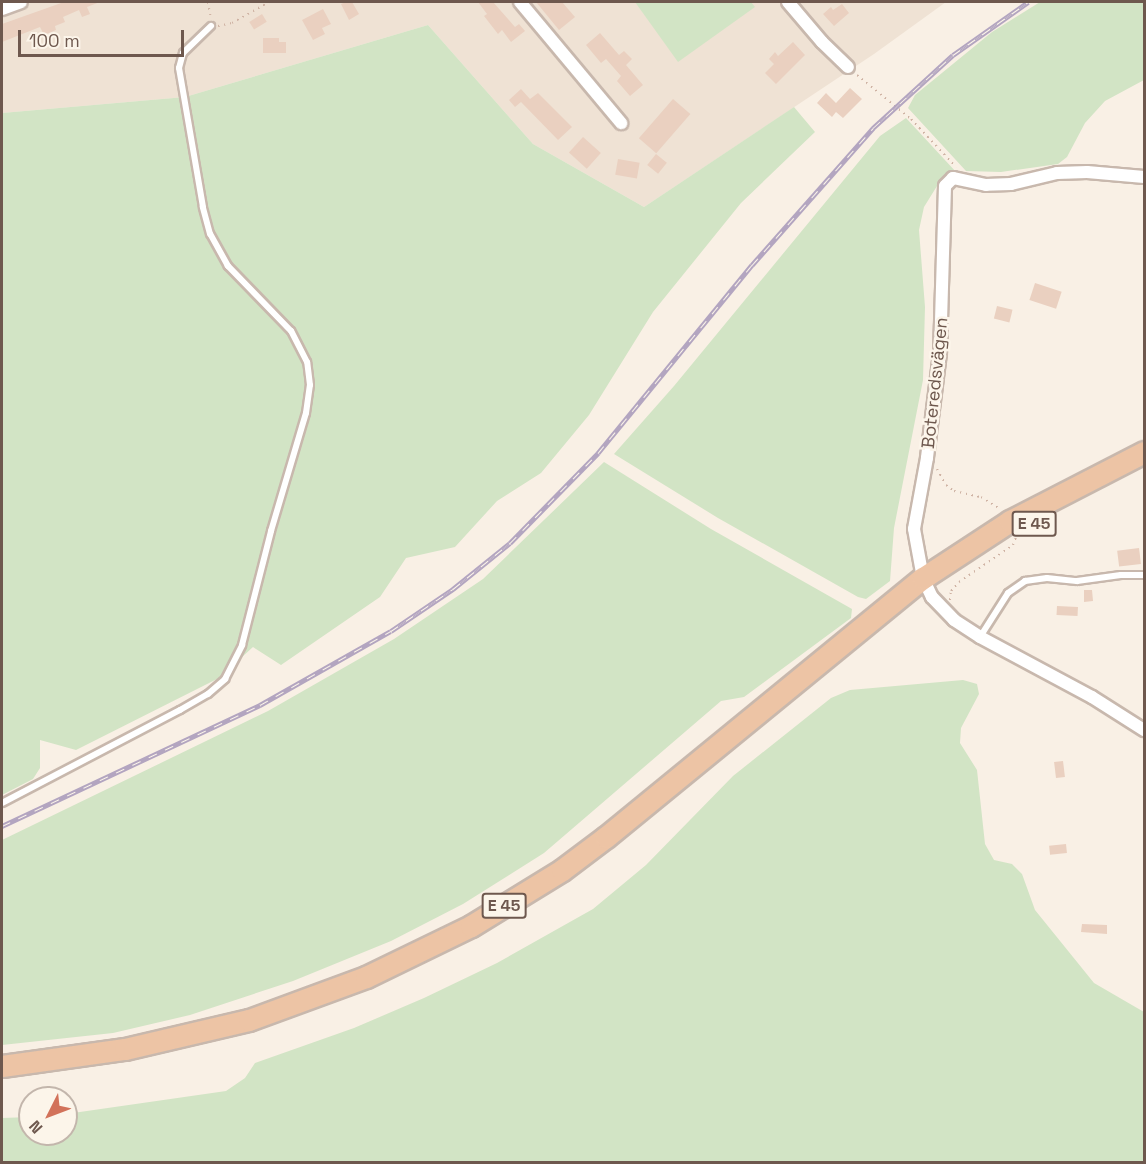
<!DOCTYPE html>
<html>
<head>
<meta charset="utf-8">
<style>
  body { margin:0 }
  #map { position:relative; width:1146px; height:1164px; overflow:hidden; background:#f9f0e5; font-family:"Space Grotesk",sans-serif }
  div>[style] { position:absolute }
  [style*='--x'] { left:calc(var(--x)*1px); top:calc(var(--y)*1px); width:calc(var(--w)*1px); rotate:calc(var(--a)*1deg) }
  .residential>* { inset:0; background:#efe2d4 }
  .green>* { inset:0; background:#d2e4c5 }
  .building>* { inset:0; background:#ead0c0; transform-origin:0 0 }
  .path>* { height:2px; margin-top:-1px; transform-origin:0; background:repeating-linear-gradient(90deg,#cfb3a4 0 1.5px,transparent 0 6px) }
  .roads { filter:drop-shadow(2px 0 #c8b8ad) drop-shadow(-2px 0 #c8b8ad) drop-shadow(0 2px #c8b8ad) drop-shadow(0 -2px #c8b8ad) }
  .service>* { height:6px; margin:-3px; padding:0 3px; transform-origin:3px; border-radius:3px; background:#fff }
  .minor>* { height:12px; margin:-6px; padding:0 6px; transform-origin:6px; border-radius:6px; background:#fff }
  .trunk>* { height:21px; margin:-10.5px; padding:0 10.5px; transform-origin:10.5px; border-radius:10.5px; background:#edc4a5 }
  .rail>* { height:5px; margin-top:-2.5px; transform-origin:0; background:repeating-linear-gradient(90deg,#fcf5ea 0 9px,#b3a5c0 0 18px); box-sizing:border-box; border-block:2px solid #b3a5c0 }
  span { translate:-50% -50%; white-space:nowrap; text-align:center; line-height:1.15; -webkit-text-stroke:5px #fcf5ea; paint-order:stroke }
  .shield-label span { padding:2px 4px; background:#fcf5ea; border:2px solid; border-radius:4px; -webkit-text-stroke-width:0 }
  .shield-label { font-size:16px; color:#6e584e; font-weight:700 }
  .street-label { font-size:18px; color:#6e584e }
  .frame { position:absolute; inset:0; border:3px solid #6e584e; pointer-events:none }
  .north { position:absolute; left:18px; top:1086px; width:60px; height:60px; box-sizing:border-box; background:#fcf5ea; border:2px solid #c3b6ac; border-radius:50%; rotate:228deg; font-size:16px; font-weight:700; line-height:24px; text-align:center; color:#6e584e }
  .north::after { content:''; display:block; margin:auto; width:21px; height:27px; background:#d2725a; clip-path:polygon(50% 0,100% 100%,50% 72%,0 100%) }
  .scale { position:absolute; left:18px; top:30px; width:166px; height:27px; box-sizing:border-box; border:3px solid #6e584e; border-top:0; padding-left:8px; font-size:18px; line-height:21px; white-space:nowrap; color:#6e584e; -webkit-text-stroke:4px #fcf5ea; paint-order:stroke }
</style>
</head>
<body>
<div id="map">
  <div class="residential">
    <div style="clip-path:polygon(2px 2px,946px 2px,874px 54px,644px 207px,533px 144px,428px 25px,185px 97px,2px 113px)"></div>
  </div>
  <div class="green">
    <div style="clip-path:polygon(635px 2px,751px 2px,755px 7px,678px 62px)"></div>
    <div style="clip-path:polygon(1040px 2px,1144px 2px,1144px 80px,1105px 101px,1085px 123px,1067px 157px,1058px 164px,1001px 172px,966px 171px,908px 108px,915px 95px,992px 32px)"></div>
    <div style="clip-path:polygon(428px 25px,533px 144px,644px 207px,794px 107px,815px 132px,741px 203px,653px 312px,589px 415px,541px 473px,497px 501px,455px 547px,406px 558px,380px 597px,281px 665px,253px 647px,219px 678px,76px 750px,40px 740px,40px 768px,33px 779px,2px 795px,2px 113px,185px 97px)"></div>
    <div style="clip-path:polygon(906px 118px,957px 173px,942px 178px,924px 207px,919px 230px,925px 307px,923px 380px,894px 528px,890px 581px,866px 599px,858px 597px,718px 518px,614px 454px,674px 386px,880px 136px)"></div>
    <div style="clip-path:polygon(604px 462px,711px 529px,852px 609px,851px 618px,744px 697px,721px 701px,544px 853px,463px 904px,391px 941px,293px 981px,190px 1015px,113px 1033px,2px 1045px,2px 840px,268px 711px,394px 639px,483px 579px)"></div>
    <div style="clip-path:polygon(963px 680px,977px 684px,979px 694px,961px 728px,960px 743px,977px 770px,985px 844px,994px 860px,1012px 864px,1022px 874px,1035px 910px,1094px 983px,1144px 1012px,1144px 1162px,2px 1162px,2px 1118px,30px 1117px,30px 1134px,66px 1134px,66px 1114px,226px 1091px,245px 1078px,255px 1063px,354px 1028px,424px 998px,497px 963px,593px 909px,646px 865px,733px 776px,831px 698px,850px 690px)"></div>
  </div>
  <div class="building">
    <div style="clip-path:polygon(64px 2px,100px 2px,87px 7px,90px 14px,82px 17px,79px 10px,63px 17px,65px 22px,55px 26px,56px 30px,44px 35px,40px 27px,2px 42px,2px 24px)"></div>
    <div style="clip-path:polygon(346px 2px,352px 2px,359px 14px,349px 20px,341px 4px)"></div>
    <div style="clip-path:polygon(478px 2px,493px 2px,515px 27px,519px 24px,525px 31px,511px 42px,502px 30px,498px 34px,484px 16px,487px 14px)"></div>
    <div style="clip-path:polygon(536px 2px,562px 2px,575px 17px,559px 30px)"></div>
    <div style="clip-path:polygon(842px 4px,849px 13px,834px 26px,823px 14px,831px 7px,833px 10px)"></div>
    <div style="clip-path:polygon(323px 9px,331px 24px,322px 28px,325px 34px,313px 40px,302px 20px)"></div>
    <div style="left:262px;top:14px;width:9px;height:15px;rotate:58deg"></div>
    <div style="clip-path:polygon(600px 33px,619px 55px,624px 51px,632px 59px,626px 65px,643px 85px,630px 96px,617px 81px,621px 76px,606px 59px,601px 63px,586px 45px)"></div>
    <div style="clip-path:polygon(263px 38px,279px 38px,279px 42px,286px 42px,286px 53px,263px 53px)"></div>
    <div style="clip-path:polygon(793px 42px,805px 55px,776px 84px,765px 73px,774px 64px,769px 59px,775px 52px,778px 56px)"></div>
    <div style="clip-path:polygon(850px 88px,862px 99px,843px 118px,836px 112px,832px 117px,817px 103px,826px 93px,836px 103px)"></div>
    <div style="clip-path:polygon(521px 89px,530px 99px,538px 93px,572px 127px,558px 140px,521px 102px,515px 107px,509px 100px)"></div>
    <div style="left:673px;top:99px;width:23px;height:52px;rotate:41deg"></div>
    <div style="left:583px;top:137px;width:24px;height:21px;rotate:42deg"></div>
    <div style="left:656px;top:154px;width:14px;height:14px;rotate:39deg"></div>
    <div style="left:618px;top:159px;width:22px;height:16px;rotate:10deg"></div>
    <div style="left:1035px;top:283px;width:28px;height:18px;rotate:18deg"></div>
    <div style="left:997px;top:306px;width:16px;height:13px;rotate:14deg"></div>
    <div style="left:1139px;top:548px;width:16px;height:22px;rotate:83deg"></div>
    <div style="clip-path:polygon(1084px 590px,1092px 590px,1093px 601px,1084px 602px)"></div>
    <div style="left:1057px;top:606px;width:21px;height:9px;rotate:3deg"></div>
    <div style="left:1063px;top:761px;width:16px;height:9px;rotate:83deg"></div>
    <div style="left:1066px;top:844px;width:9px;height:17px;rotate:84deg"></div>
    <div style="clip-path:polygon(1082px 924px,1107px 925px,1107px 934px,1081px 932px)"></div>
  </div>
  <div class="path">
    <div style="--x:208;--y:2;--w:17;--a:80"></div>
    <div style="--x:218;--y:26;--w:14;--a:-12"></div>
    <div style="--x:232;--y:23;--w:43;--a:-29.6"></div>
    <div style="--x:857;--y:75;--w:70;--a:39.2"></div>
    <div style="--x:911;--y:119;--w:66;--a:46.8"></div>
    <div style="--x:937;--y:469;--w:18;--a:61"></div>
    <div style="--x:946;--y:485;--w:10;--a:37"></div>
    <div style="--x:954;--y:491;--w:28;--a:13"></div>
    <div style="--x:981;--y:497;--w:22;--a:32"></div>
    <div style="--x:950;--y:600;--w:9;--a:-84"></div>
    <div style="--x:951;--y:591;--w:12;--a:-48"></div>
    <div style="--x:959;--y:582;--w:65;--a:-34.4"></div>
    <div style="--x:1013;--y:545;--w:9;--a:-69"></div>
  </div>
  <div class="roads">
    <div class="service">
      <div style="--x:980;--y:637;--w:52;--a:-57.5"></div>
      <div style="--x:1008;--y:593;--w:21;--a:-35"></div>
      <div style="--x:1025;--y:581;--w:22;--a:-8"></div>
      <div style="--x:1047;--y:578;--w:30;--a:6"></div>
      <div style="--x:1077;--y:581;--w:44;--a:-7.8"></div>
      <div style="--x:1121;--y:575;--w:23;--a:0"></div>
      <div style="--x:2;--y:803;--w:201;--a:-27.6"></div>
      <div style="--x:180;--y:710;--w:32;--a:-30"></div>
      <div style="--x:208;--y:694;--w:23;--a:-41"></div>
      <div style="--x:225;--y:679;--w:38;--a:-63"></div>
      <div style="--x:242;--y:645;--w:118;--a:-75.7"></div>
      <div style="--x:271;--y:531;--w:123;--a:-73.5"></div>
      <div style="--x:306;--y:413;--w:28;--a:-82"></div>
      <div style="--x:310;--y:385;--w:23;--a:-97"></div>
      <div style="--x:307;--y:362;--w:35;--a:-117"></div>
      <div style="--x:291;--y:331;--w:91;--a:-134.1"></div>
      <div style="--x:228;--y:266;--w:37;--a:-119"></div>
      <div style="--x:210;--y:234;--w:28;--a:-105"></div>
      <div style="--x:203;--y:207;--w:141;--a:-99.8"></div>
      <div style="--x:179;--y:68;--w:16;--a:-75"></div>
      <div style="--x:183;--y:53;--w:39;--a:-44"></div>
    </div>
    <div class="minor">
      <div style="--x:520;--y:2;--w:158;--a:50.1"></div>
      <div style="--x:788;--y:2;--w:52;--a:49.6"></div>
      <div style="--x:822;--y:42;--w:36;--a:44"></div>
      <div style="--x:2;--y:9;--w:20;--a:-20"></div>
      <div style="--x:1144;--y:177;--w:57;--a:-175"></div>
      <div style="--x:1087;--y:172;--w:30;--a:178"></div>
      <div style="--x:1057;--y:173;--w:47;--a:166.6"></div>
      <div style="--x:1011;--y:184;--w:25;--a:178"></div>
      <div style="--x:986;--y:185;--w:34;--a:-168"></div>
      <div style="--x:953;--y:178;--w:11;--a:135"></div>
      <div style="--x:945;--y:186;--w:167;--a:91.7"></div>
      <div style="--x:940;--y:353;--w:106;--a:97.1"></div>
      <div style="--x:927;--y:458;--w:72;--a:100.4"></div>
      <div style="--x:914;--y:529;--w:50;--a:79.6"></div>
      <div style="--x:923;--y:578;--w:21;--a:65"></div>
      <div style="--x:932;--y:597;--w:32;--a:46"></div>
      <div style="--x:954;--y:620;--w:31;--a:33"></div>
      <div style="--x:980;--y:637;--w:127;--a:28.2"></div>
      <div style="--x:1092;--y:697;--w:62;--a:32.4"></div>
    </div>
    <div class="trunk">
      <div style="--x:2;--y:1066;--w:124;--a:-7.9"></div>
      <div style="--x:125;--y:1049;--w:127;--a:-13.2"></div>
      <div style="--x:249;--y:1020;--w:125;--a:-20.2"></div>
      <div style="--x:366;--y:977;--w:117;--a:-25.9"></div>
      <div style="--x:471;--y:926;--w:107;--a:-31.6"></div>
      <div style="--x:562;--y:870;--w:55;--a:-36.9"></div>
      <div style="--x:606;--y:837;--w:409;--a:-39.3"></div>
      <div style="--x:923;--y:578;--w:104;--a:-33.2"></div>
      <div style="--x:1010;--y:521;--w:151;--a:-27.2"></div>
    </div>
  </div>
  <div class="rail">
    <div style="--x:2;--y:826;--w:285;--a:-25.1"></div>
    <div style="--x:260;--y:705;--w:150;--a:-29.5"></div>
    <div style="--x:391;--y:631;--w:75;--a:-34.1"></div>
    <div style="--x:453;--y:589;--w:73;--a:-38.9"></div>
    <div style="--x:510;--y:543;--w:126;--a:-45.6"></div>
    <div style="--x:598;--y:453;--w:243;--a:-50.7"></div>
    <div style="--x:752;--y:265;--w:183;--a:-48.5"></div>
    <div style="--x:873;--y:128;--w:108;--a:-42.4"></div>
    <div style="--x:953;--y:55;--w:92;--a:-35.2"></div>
  </div>
  <div class="shield-label">
    <span style="left:1034px;top:524px">E 45</span>
    <span style="left:504px;top:906px">E 45</span>
  </div>
  <div class="street-label">
    <span style="left:935px;top:383px;rotate:-84deg">Boteredsvägen</span>
  </div>
  <div class="frame"></div>
  <div class="north">N</div>
  <div class="scale">100 m</div>
</div>
</body>
</html>
